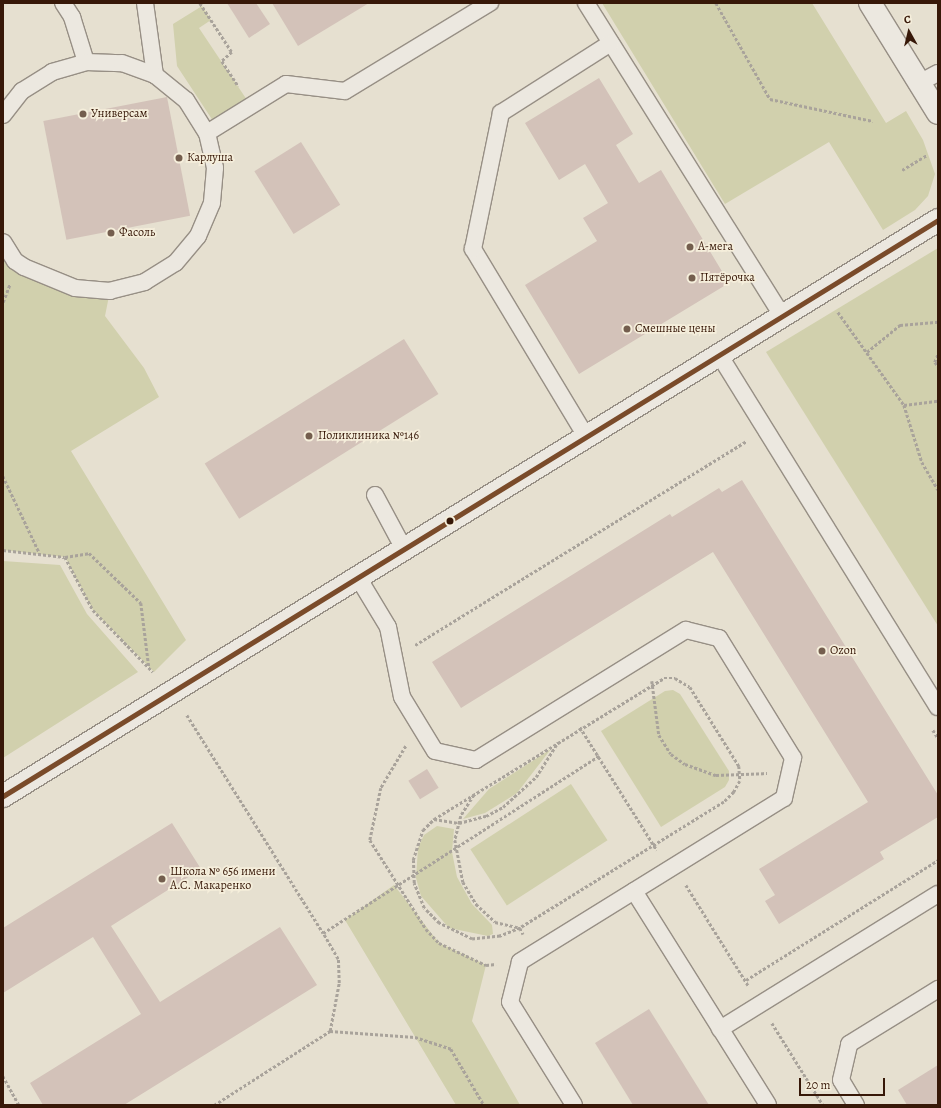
<!DOCTYPE html>
<html>
<head>
<meta charset="utf-8">
<style>
  body { margin:0 }
  #map { position:relative; width:941px; height:1108px; overflow:hidden; background:#e6e0d0; font-family:Alegreya,serif }
  div>[style] { position:absolute }
  [style*='--x'] { left:calc(var(--x)*1px); top:calc(var(--y)*1px); width:calc(var(--w)*1px); rotate:calc(var(--a)*1deg) }
  .green>* { inset:0; background:#d1d0ad; transform-origin:0 0 }
  .building>* { inset:0; background:#d3c2b9; transform-origin:0 0 }
  .path>* { height:2.5px; margin-top:-1.25px; transform-origin:0; background:repeating-linear-gradient(90deg,#a9a39b 0 3px,transparent 0 5px) }
  .roads { filter:drop-shadow(1px 0 #978f85) drop-shadow(-1px 0 #978f85) drop-shadow(0 1px #978f85) drop-shadow(0 -1px #978f85) }
  .lane>* { height:16px; margin:-8px; padding:0 8px; transform-origin:8px; border-radius:8px; background:#ece8e0 }
  .street>* { height:22px; margin:-11px; padding:0 11px; transform-origin:11px; border-radius:11px; background:#ece8e0 }
  .secondary>* { height:22px; margin:-11px; padding:0 11px; transform-origin:11px; border-radius:11px; background:#ece8e0 }
  .bus-1>* { height:5px; margin:-2.5px; padding:0 2.5px; transform-origin:2.5px; border-radius:2.5px; background:#7a4b2a }
  .dots>* { width:11px; height:11px; translate:-50% -50%; box-sizing:border-box; border:2px solid #f5eedb; border-radius:50% }
  span { translate:-50% -50%; white-space:nowrap; text-align:center; line-height:1.15; -webkit-text-stroke:3.5px #f5eedb; paint-order:stroke }
  .poi-label { font-size:12px; color:#371808 }
  .left { translate:0 -50%; text-align:left }
  .frame { position:absolute; inset:0; border:4px solid #371808; pointer-events:none }
  .north { position:absolute; left:889px; top:12px; width:40px; height:40px; -webkit-text-stroke:3px #f5eedb; paint-order:stroke; rotate:352deg; font-size:11px; font-weight:700; line-height:16px; text-align:center; color:#371808 }
  .north::after { content:''; display:block; margin:auto; width:14px; height:18px; background:#371808; clip-path:polygon(50% 0,100% 100%,50% 72%,0 100%) }
  .scale { position:absolute; left:799px; top:1078px; width:86px; height:18px; box-sizing:border-box; border:2px solid #371808; border-top:0; padding-left:5px; font-size:12px; line-height:14px; white-space:nowrap; color:#371808; -webkit-text-stroke:3px #f5eedb; paint-order:stroke }
</style>
</head>
<body>
<div id="map">
  <div class="green">
    <div style="clip-path:polygon(602px 3px,812px 3px,886px 123px,906px 111px,923px 140px,935px 174px,928px 196px,915px 210px,883px 230px,829px 142px,725px 204px)"></div>
    <div style="clip-path:polygon(202px 6px,211px 20px,199px 28px,251px 106px,217px 127px,177px 66px,173px 24px)"></div>
    <div style="clip-path:polygon(3px 242px,15px 261px,110px 291px,105px 316px,144px 368px,159px 397px,71px 451px,186px 640px,154px 672px,93px 610px,65px 557px,3px 550px)"></div>
    <div style="clip-path:polygon(938px 248px,938px 626px,766px 352px)"></div>
    <div style="clip-path:polygon(3px 561px,60px 565px,87px 614px,138px 672px,3px 758px)"></div>
    <div style="clip-path:polygon(673px 690px,680px 694px,729px 771px,729px 780px,725px 787px,661px 827px,601px 731px,665px 691px)"></div>
    <div style="clip-path:polygon(551px 749px,517px 793px,485px 813px,463px 819px,489px 789px)"></div>
    <div style="left:571px;top:784px;width:67px;height:120px;rotate:57deg"></div>
    <div style="clip-path:polygon(437px 826px,454px 829px,452px 852px,457px 877px,472px 904px,492px 925px,493px 934px,488px 936px,449px 928px,421px 896px,416px 878px,418px 848px,424px 835px)"></div>
    <div style="clip-path:polygon(394px 885px,439px 943px,486px 965px,472px 1021px,520px 1105px,456px 1105px,345px 920px)"></div>
  </div>
  <div class="building">
    <div style="clip-path:polygon(227px 3px,256px 3px,270px 24px,249px 38px)"></div>
    <div style="clip-path:polygon(272px 3px,369px 3px,298px 46px)"></div>
    <div style="clip-path:polygon(599px 78px,633px 134px,616px 145px,639px 183px,661px 170px,729px 283px,579px 374px,525px 285px,597px 241px,583px 218px,608px 203px,585px 164px,559px 180px,525px 123px)"></div>
    <div style="left:167px;top:97px;width:121px;height:126px;rotate:79deg"></div>
    <div style="left:301px;top:142px;width:74px;height:55px;rotate:58deg"></div>
    <div style="left:404px;top:339px;width:65px;height:235px;rotate:58deg"></div>
    <div style="clip-path:polygon(742px 480px,938px 795px,938px 817px,880px 852px,884px 859px,779px 924px,765px 901px,775px 895px,759px 869px,868px 802px,713px 552px,461px 708px,432px 662px,670px 514px,672px 517px,719px 488px,722px 492px)"></div>
    <div style="left:427px;top:769px;width:22px;height:22px;rotate:58deg"></div>
    <div style="clip-path:polygon(172px 823px,201px 869px,111px 926px,160px 1002px,280px 927px,317px 985px,124px 1105px,43px 1105px,30px 1083px,141px 1014px,93px 937px,3px 993px,3px 928px)"></div>
    <div style="clip-path:polygon(649px 1009px,676px 1052px,709px 1105px,633px 1105px,595px 1043px)"></div>
    <div style="clip-path:polygon(938px 1065px,938px 1105px,907px 1105px,898px 1090px)"></div>
  </div>
  <div class="path">
    <div style="--x:200;--y:3;--w:59;--a:56.9"></div>
    <div style="--x:232;--y:52;--w:13;--a:138"></div>
    <div style="--x:222;--y:61;--w:30;--a:57"></div>
    <div style="--x:716;--y:3;--w:110;--a:60.6"></div>
    <div style="--x:770;--y:99;--w:105;--a:12.1"></div>
    <div style="--x:902;--y:170;--w:29;--a:-31"></div>
    <div style="--x:3;--y:302;--w:19;--a:-69"></div>
    <div style="--x:838;--y:312;--w:114;--a:54.6"></div>
    <div style="--x:904;--y:405;--w:34;--a:-7"></div>
    <div style="--x:867;--y:352;--w:43;--a:-39.3"></div>
    <div style="--x:900;--y:325;--w:38;--a:-5"></div>
    <div style="--x:938;--y:355;--w:8;--a:113"></div>
    <div style="--x:935;--y:362;--w:5;--a:53"></div>
    <div style="--x:904;--y:405;--w:60;--a:72.5"></div>
    <div style="--x:922;--y:462;--w:32;--a:60"></div>
    <div style="--x:3;--y:476;--w:86;--a:64.6"></div>
    <div style="--x:3;--y:550;--w:62;--a:6.4"></div>
    <div style="--x:65;--y:557;--w:60;--a:62.2"></div>
    <div style="--x:93;--y:610;--w:86;--a:45.9"></div>
    <div style="--x:65;--y:557;--w:24;--a:-9"></div>
    <div style="--x:89;--y:553;--w:72;--a:43.9"></div>
    <div style="--x:141;--y:603;--w:64;--a:82.9"></div>
    <div style="--x:415;--y:645;--w:389;--a:-31.6"></div>
    <div style="--x:664;--y:678;--w:11;--a:0"></div>
    <div style="--x:675;--y:678;--w:17;--a:31"></div>
    <div style="--x:690;--y:687;--w:93;--a:58.2"></div>
    <div style="--x:739;--y:766;--w:15;--a:86"></div>
    <div style="--x:740;--y:781;--w:13;--a:119"></div>
    <div style="--x:734;--y:792;--w:14;--a:135"></div>
    <div style="--x:724;--y:802;--w:240;--a:148.3"></div>
    <div style="--x:520;--y:928;--w:22;--a:158"></div>
    <div style="--x:500;--y:936;--w:28;--a:174"></div>
    <div style="--x:472;--y:939;--w:37;--a:-154"></div>
    <div style="--x:439;--y:923;--w:21;--a:-135"></div>
    <div style="--x:424;--y:908;--w:27;--a:-112"></div>
    <div style="--x:414;--y:883;--w:23;--a:-92"></div>
    <div style="--x:413;--y:860;--w:32;--a:-72"></div>
    <div style="--x:423;--y:830;--w:16;--a:-45"></div>
    <div style="--x:434;--y:819;--w:270;--a:-31.5"></div>
    <div style="--x:652;--y:681;--w:54;--a:82.6"></div>
    <div style="--x:659;--y:735;--w:22;--a:58"></div>
    <div style="--x:671;--y:754;--w:17;--a:36"></div>
    <div style="--x:685;--y:764;--w:33;--a:20"></div>
    <div style="--x:716;--y:775;--w:51;--a:-2.2"></div>
    <div style="--x:187;--y:715;--w:257;--a:58"></div>
    <div style="--x:580;--y:727;--w:145;--a:58"></div>
    <div style="--x:933;--y:730;--w:9;--a:58"></div>
    <div style="--x:406;--y:746;--w:49;--a:120.8"></div>
    <div style="--x:381;--y:788;--w:53;--a:101.9"></div>
    <div style="--x:370;--y:840;--w:105;--a:57.8"></div>
    <div style="--x:426;--y:929;--w:19;--a:47"></div>
    <div style="--x:439;--y:943;--w:52;--a:25.1"></div>
    <div style="--x:486;--y:965;--w:10;--a:-6"></div>
    <div style="--x:474;--y:795;--w:25;--a:122"></div>
    <div style="--x:461;--y:816;--w:25;--a:104"></div>
    <div style="--x:455;--y:840;--w:43;--a:79.2"></div>
    <div style="--x:463;--y:882;--w:26;--a:59"></div>
    <div style="--x:476;--y:904;--w:26;--a:43"></div>
    <div style="--x:495;--y:922;--w:26;--a:13"></div>
    <div style="--x:520;--y:928;--w:7;--a:63"></div>
    <div style="--x:434;--y:819;--w:25;--a:9"></div>
    <div style="--x:459;--y:823;--w:28;--a:-15"></div>
    <div style="--x:486;--y:816;--w:19;--a:-28"></div>
    <div style="--x:503;--y:807;--w:45;--a:-42.3"></div>
    <div style="--x:536;--y:777;--w:41;--a:-57.8"></div>
    <div style="--x:686;--y:885;--w:118;--a:58.2"></div>
    <div style="--x:746;--y:980;--w:226;--a:-32"></div>
    <div style="--x:772;--y:1023;--w:97;--a:58.1"></div>
    <div style="--x:330;--y:1031;--w:49;--a:-79.4"></div>
    <div style="--x:339;--y:983;--w:24;--a:-92"></div>
    <div style="--x:338;--y:959;--w:30;--a:-120"></div>
    <div style="--x:323;--y:933;--w:328;--a:-32.7"></div>
    <div style="--x:3;--y:1076;--w:33;--a:61"></div>
    <div style="--x:214;--y:1105;--w:138;--a:-32.5"></div>
    <div style="--x:330;--y:1031;--w:85;--a:4"></div>
    <div style="--x:415;--y:1037;--w:38;--a:18"></div>
    <div style="--x:451;--y:1049;--w:65;--a:59.5"></div>
  </div>
  <div class="roads">
    <div class="lane">
      <div style="--x:63;--y:3;--w:17;--a:57"></div>
      <div style="--x:72;--y:17;--w:47;--a:72.7"></div>
      <div style="--x:145;--y:3;--w:73;--a:82.1"></div>
      <div style="--x:586;--y:3;--w:371;--a:57.9"></div>
      <div style="--x:919;--y:83;--w:21;--a:-28"></div>
      <div style="--x:3;--y:115;--w:31;--a:-52"></div>
      <div style="--x:22;--y:91;--w:36;--a:-32"></div>
      <div style="--x:52;--y:72;--w:35;--a:-16"></div>
      <div style="--x:86;--y:62;--w:36;--a:2"></div>
      <div style="--x:122;--y:63;--w:35;--a:20"></div>
      <div style="--x:155;--y:75;--w:40;--a:39"></div>
      <div style="--x:186;--y:100;--w:39;--a:58"></div>
      <div style="--x:207;--y:133;--w:36;--a:77"></div>
      <div style="--x:215;--y:168;--w:35;--a:95"></div>
      <div style="--x:212;--y:203;--w:36;--a:113"></div>
      <div style="--x:198;--y:236;--w:35;--a:130"></div>
      <div style="--x:175;--y:263;--w:36;--a:148"></div>
      <div style="--x:145;--y:282;--w:36;--a:166"></div>
      <div style="--x:110;--y:291;--w:35;--a:-175"></div>
      <div style="--x:75;--y:288;--w:55;--a:-157.6"></div>
      <div style="--x:24;--y:267;--w:11;--a:-146"></div>
      <div style="--x:15;--y:261;--w:22;--a:-122"></div>
      <div style="--x:207;--y:133;--w:93;--a:-31.8"></div>
      <div style="--x:286;--y:84;--w:59;--a:6.8"></div>
      <div style="--x:345;--y:91;--w:170;--a:-31.3"></div>
      <div style="--x:720;--y:356;--w:413;--a:58.2"></div>
      <div style="--x:587;--y:438;--w:221;--a:-121.1"></div>
      <div style="--x:473;--y:249;--w:139;--a:-78.4"></div>
      <div style="--x:501;--y:113;--w:130;--a:-32.5"></div>
      <div style="--x:375;--y:495;--w:64;--a:61.8"></div>
      <div style="--x:359;--y:579;--w:56;--a:58.9"></div>
      <div style="--x:388;--y:627;--w:71;--a:78.7"></div>
      <div style="--x:402;--y:697;--w:63;--a:58.6"></div>
      <div style="--x:435;--y:751;--w:42;--a:12.4"></div>
      <div style="--x:476;--y:760;--w:247;--a:-31.8"></div>
      <div style="--x:686;--y:630;--w:34;--a:14"></div>
      <div style="--x:719;--y:638;--w:141;--a:58.3"></div>
      <div style="--x:793;--y:758;--w:41;--a:102.7"></div>
      <div style="--x:784;--y:798;--w:311;--a:148.2"></div>
      <div style="--x:520;--y:962;--w:41;--a:104"></div>
      <div style="--x:510;--y:1002;--w:121;--a:58.1"></div>
      <div style="--x:634;--y:891;--w:252;--a:57.9"></div>
      <div style="--x:720;--y:1029;--w:256;--a:-31.8"></div>
      <div style="--x:856;--y:1105;--w:29;--a:-121"></div>
      <div style="--x:841;--y:1080;--w:37;--a:-77"></div>
      <div style="--x:849;--y:1044;--w:105;--a:-31.7"></div>
    </div>
    <div class="street">
      <div style="--x:3;--y:796;--w:1098;--a:-31.63"></div>
    </div>
    <div class="secondary">
      <div style="--x:870;--y:3;--w:129;--a:58.3"></div>
    </div>
  </div>
  <div class="bus-1">
    <div style="--x:3;--y:796;--w:1098;--a:-31.63"></div>
  </div>
  <div class="dots">
    <div style="left:83px;top:114px;background:#745e4e"></div>
    <div style="left:179px;top:158px;background:#745e4e"></div>
    <div style="left:111px;top:233px;background:#745e4e"></div>
    <div style="left:690px;top:247px;background:#745e4e"></div>
    <div style="left:692px;top:278px;background:#745e4e"></div>
    <div style="left:627px;top:329px;background:#745e4e"></div>
    <div style="left:309px;top:436px;background:#745e4e"></div>
    <div style="left:450px;top:521px;background:#371808"></div>
    <div style="left:822px;top:651px;background:#745e4e"></div>
    <div style="left:162px;top:879px;background:#745e4e"></div>
  </div>
  <div class="poi-label">
    <span class="left" style="left:91px;top:114px">Универсам</span>
    <span class="left" style="left:187px;top:158px">Карлуша</span>
    <span class="left" style="left:119px;top:233px">Фасоль</span>
    <span class="left" style="left:698px;top:247px">А-мега</span>
    <span class="left" style="left:700px;top:278px">Пятёрочка</span>
    <span class="left" style="left:635px;top:329px">Смешные цены</span>
    <span class="left" style="left:318px;top:436px">Поликлиника №146</span>
    <span class="left" style="left:830px;top:651px">Ozon</span>
    <span class="left" style="left:170px;top:879px">Школа № 656 имени<br>А.С. Макаренко</span>
  </div>
  <div class="frame"></div>
  <div class="north">С</div>
  <div class="scale">20 m</div>
</div>
</body>
</html>
